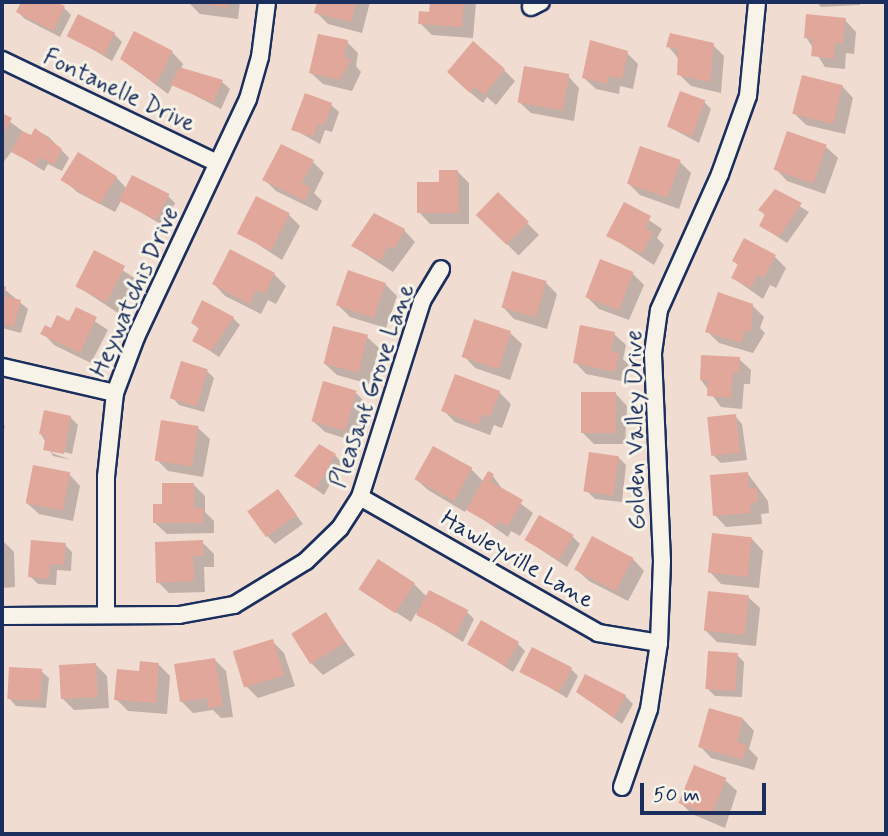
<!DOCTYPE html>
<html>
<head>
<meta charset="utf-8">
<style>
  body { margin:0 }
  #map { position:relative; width:888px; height:836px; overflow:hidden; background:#f0dcd1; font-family:Mynerve,sans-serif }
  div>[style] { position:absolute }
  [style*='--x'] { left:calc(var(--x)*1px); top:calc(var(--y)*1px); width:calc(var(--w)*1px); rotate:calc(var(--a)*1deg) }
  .shadow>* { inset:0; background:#0003; transform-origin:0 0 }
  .stream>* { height:5px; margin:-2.5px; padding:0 2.5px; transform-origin:2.5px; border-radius:2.5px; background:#7ac9d7 }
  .building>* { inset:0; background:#e0a79a; transform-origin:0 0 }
  .roads { filter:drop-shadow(2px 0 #1b2f5e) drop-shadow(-2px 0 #1b2f5e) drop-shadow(0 2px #1b2f5e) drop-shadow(0 -2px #1b2f5e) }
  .street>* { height:16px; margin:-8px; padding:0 8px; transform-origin:8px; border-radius:8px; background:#f7f3e8 }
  span { translate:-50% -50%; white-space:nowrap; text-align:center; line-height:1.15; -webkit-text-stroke:6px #f7f3e8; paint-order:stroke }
  .street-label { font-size:24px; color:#1b2f5e }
  .frame { position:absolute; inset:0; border:4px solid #1b2f5e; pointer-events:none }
  .scale { position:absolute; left:640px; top:783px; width:126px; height:32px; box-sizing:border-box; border:4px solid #1b2f5e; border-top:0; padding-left:9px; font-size:21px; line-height:24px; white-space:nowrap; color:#1b2f5e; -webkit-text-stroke:5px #f7f3e8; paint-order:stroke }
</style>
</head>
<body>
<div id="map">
  <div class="shadow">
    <div style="clip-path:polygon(23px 2px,51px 2px,64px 8px,71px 15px,60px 37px,25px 19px,18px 12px)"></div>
    <div style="clip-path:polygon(188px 2px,240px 2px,238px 19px,200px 14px)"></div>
    <div style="clip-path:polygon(318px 2px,370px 2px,362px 33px,328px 24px,316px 12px)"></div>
    <div style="clip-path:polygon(432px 2px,476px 2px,473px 38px,432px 35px,420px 23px,431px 14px)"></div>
    <div style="clip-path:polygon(816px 2px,860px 2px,860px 5px,821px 7px)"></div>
    <div style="clip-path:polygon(845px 20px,856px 32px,854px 54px,846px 53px,845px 69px,825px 67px,806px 37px)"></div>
    <div style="clip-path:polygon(114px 34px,122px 42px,112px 61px,69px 35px)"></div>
    <div style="clip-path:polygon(347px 42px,358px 53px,356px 66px,361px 72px,352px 91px,323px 84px,311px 73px)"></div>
    <div style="clip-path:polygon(591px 42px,627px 53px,638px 64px,633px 89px,620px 86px,619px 94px,596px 89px,584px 78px)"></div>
    <div style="clip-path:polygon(713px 45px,724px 56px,721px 93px,691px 86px,679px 74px,682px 63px,668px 46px)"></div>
    <div style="clip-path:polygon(172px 52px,183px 64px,181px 69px,222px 82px,230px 89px,221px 109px,173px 84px,168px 94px,122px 59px)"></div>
    <div style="clip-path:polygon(504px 70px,515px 81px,496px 105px,487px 97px,483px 103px,460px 84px)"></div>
    <div style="clip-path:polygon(568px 76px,579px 88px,574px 121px,531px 113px,519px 102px)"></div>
    <div style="clip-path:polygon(842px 86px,853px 98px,845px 134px,806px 125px,794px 113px)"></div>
    <div style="clip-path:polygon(704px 102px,711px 109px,699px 143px,669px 127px)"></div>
    <div style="clip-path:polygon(331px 105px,339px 112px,332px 132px,325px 130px,320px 144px,293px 129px)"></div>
    <div style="clip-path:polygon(2px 116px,32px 138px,36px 130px,49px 137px,69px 158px,62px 171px,48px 164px,44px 171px,12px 151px,2px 164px)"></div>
    <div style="clip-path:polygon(826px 147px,838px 158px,825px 194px,787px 181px,776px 169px)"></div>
    <div style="clip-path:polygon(313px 162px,324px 173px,314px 193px,322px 201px,317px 211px,276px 191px,264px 179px)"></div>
    <div style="clip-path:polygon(680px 162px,691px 173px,679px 209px,640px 195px,629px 184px)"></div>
    <div style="clip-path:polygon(458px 172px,469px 183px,469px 224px,430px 224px,419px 212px,440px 184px)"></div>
    <div style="clip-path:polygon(116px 177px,127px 189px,168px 196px,175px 203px,164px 226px,121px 201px,115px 212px,77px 192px,65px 181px)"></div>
    <div style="clip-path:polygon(775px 191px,809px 212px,787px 243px,761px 226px,766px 216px,760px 210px)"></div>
    <div style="left:498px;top:194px;width:58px;height:29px;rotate:45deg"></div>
    <div style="clip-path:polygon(625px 204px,662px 229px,657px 238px,664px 245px,654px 265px,608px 235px)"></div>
    <div style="clip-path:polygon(288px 214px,300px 226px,282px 260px,239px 232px)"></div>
    <div style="clip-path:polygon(404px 230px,415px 242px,393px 272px,353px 246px)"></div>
    <div style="clip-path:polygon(94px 252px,136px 279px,118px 313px,77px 286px)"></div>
    <div style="clip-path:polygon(775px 257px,786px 268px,776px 288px,770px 285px,763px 299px,733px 278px,739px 266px,734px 261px)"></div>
    <div style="clip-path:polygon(274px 274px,286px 286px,276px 304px,268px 300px,261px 314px,225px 296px,214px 284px)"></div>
    <div style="clip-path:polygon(633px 274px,644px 285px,629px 320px,599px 309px,588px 298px)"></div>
    <div style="clip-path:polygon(546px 283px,557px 294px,547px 329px,514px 319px,503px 307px)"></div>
    <div style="clip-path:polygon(385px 284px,397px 296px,386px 328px,350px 317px,338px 305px)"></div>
    <div style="clip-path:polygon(2px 287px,28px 309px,21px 333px,2px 328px)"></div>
    <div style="clip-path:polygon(752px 305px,764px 317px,760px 328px,765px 333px,753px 353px,719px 343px,707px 331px)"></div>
    <div style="clip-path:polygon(76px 309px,108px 330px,91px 363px,54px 345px,43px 333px,70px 323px)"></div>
    <div style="clip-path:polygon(233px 318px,240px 325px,219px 357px,195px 341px,200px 330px,193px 323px)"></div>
    <div style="clip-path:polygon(510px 333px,522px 344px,510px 380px,475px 368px,464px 356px)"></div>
    <div style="clip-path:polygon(614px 334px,626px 345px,623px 359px,630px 366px,626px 382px,586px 374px,575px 362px)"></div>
    <div style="clip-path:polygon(367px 337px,379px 348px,369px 384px,337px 375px,325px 364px)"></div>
    <div style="clip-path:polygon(739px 359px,751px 370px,750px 384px,744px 384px,742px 409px,721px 407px,701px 380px)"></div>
    <div style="clip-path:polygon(207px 371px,214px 378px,204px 412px,179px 405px,172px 397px)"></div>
    <div style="clip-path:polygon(499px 392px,511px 404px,502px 428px,494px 425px,490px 435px,455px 422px,443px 410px)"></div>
    <div style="clip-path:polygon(356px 393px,368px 405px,357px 442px,325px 432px,313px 421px)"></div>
    <div style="clip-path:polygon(616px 394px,627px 406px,625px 444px,594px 444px,582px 432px)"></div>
    <div style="clip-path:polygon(735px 416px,742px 424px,747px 460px,721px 463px,713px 455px)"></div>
    <div style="clip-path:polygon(71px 418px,78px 425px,72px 454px,52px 449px,52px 453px,71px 460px,53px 456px,41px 434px)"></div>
    <div style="clip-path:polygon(2px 423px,5px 426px,2px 438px)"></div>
    <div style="clip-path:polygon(198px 428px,210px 439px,203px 477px,168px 471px,156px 459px)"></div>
    <div style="clip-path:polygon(335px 455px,342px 463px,324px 495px,296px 476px)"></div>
    <div style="clip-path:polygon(618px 457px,626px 465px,622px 502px,595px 499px,587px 491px)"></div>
    <div style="clip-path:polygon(471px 469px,484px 482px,489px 473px,493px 476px,503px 490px,533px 513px,520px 536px,511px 531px,508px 537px,467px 508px,465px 512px,428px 490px,416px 479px)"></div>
    <div style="clip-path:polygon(69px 474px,80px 486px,73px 521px,39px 514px,27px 503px)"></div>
    <div style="clip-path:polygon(748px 474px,768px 501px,769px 513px,761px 514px,762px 524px,726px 527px,715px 515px)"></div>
    <div style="clip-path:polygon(193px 484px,205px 496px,205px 512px,214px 521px,214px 533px,167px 534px,155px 523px,164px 506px)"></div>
    <div style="clip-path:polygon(278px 491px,303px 524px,275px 544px,268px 537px)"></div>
    <div style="clip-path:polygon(573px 537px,580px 544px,567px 567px,526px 540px)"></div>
    <div style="clip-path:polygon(752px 539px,763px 551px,759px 588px,721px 584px,710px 572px)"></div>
    <div style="clip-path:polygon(2px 540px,14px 552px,15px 587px,2px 588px)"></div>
    <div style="clip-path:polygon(202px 542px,214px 554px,214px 567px,204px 567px,205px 592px,169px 593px,158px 582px)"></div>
    <div style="clip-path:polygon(65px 545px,72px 552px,71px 571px,57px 570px,56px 585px,38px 584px,30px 576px)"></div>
    <div style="clip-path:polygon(633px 559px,644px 571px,628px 601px,589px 581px,577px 570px)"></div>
    <div style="clip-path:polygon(414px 584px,427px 597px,467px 612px,474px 619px,463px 642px,416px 613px,411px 622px,362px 590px)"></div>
    <div style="clip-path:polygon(748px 597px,760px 608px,756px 646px,717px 642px,705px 630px)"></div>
    <div style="clip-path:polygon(325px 614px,355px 655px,323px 675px,312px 664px)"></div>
    <div style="clip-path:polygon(272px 641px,284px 653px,295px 686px,258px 698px,246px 686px)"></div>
    <div style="clip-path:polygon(469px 643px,518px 644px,525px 651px,513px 672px)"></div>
    <div style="clip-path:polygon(737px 655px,744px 662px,742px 697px,715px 696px,707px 688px)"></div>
    <div style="clip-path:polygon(215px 660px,226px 671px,233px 717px,221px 718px,213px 710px,193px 713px,181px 701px)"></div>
    <div style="clip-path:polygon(96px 665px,107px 676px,109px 708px,74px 710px,62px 698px)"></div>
    <div style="clip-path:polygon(159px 665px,170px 676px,167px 714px,128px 711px,116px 699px,141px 673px)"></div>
    <div style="clip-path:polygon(571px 669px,578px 676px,567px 698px,522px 671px)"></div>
    <div style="clip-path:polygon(41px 671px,49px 678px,46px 708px,16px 706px,9px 698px)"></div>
    <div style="clip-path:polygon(578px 692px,625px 696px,633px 704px,622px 724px)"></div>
    <div style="clip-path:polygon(743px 719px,754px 731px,749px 749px,758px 758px,754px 770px,711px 758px,700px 746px)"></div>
    <div style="clip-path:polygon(725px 780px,737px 791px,725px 828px,692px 814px,680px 802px)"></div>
  </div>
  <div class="stream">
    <div style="--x:886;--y:218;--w:55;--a:90"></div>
  </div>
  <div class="building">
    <div style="clip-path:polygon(21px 2px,55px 2px,65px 6px,53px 31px,16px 12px)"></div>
    <div style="clip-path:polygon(191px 2px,228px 2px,227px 8px)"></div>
    <div style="clip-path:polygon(317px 2px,356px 2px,351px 22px,314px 13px)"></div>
    <div style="clip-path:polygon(430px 2px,464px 2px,462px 27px,418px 24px,419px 11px,429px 12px)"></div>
    <div style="left:78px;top:14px;width:42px;height:25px;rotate:27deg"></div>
    <div style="clip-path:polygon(806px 14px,846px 18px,843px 43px,835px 43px,834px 59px,811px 56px,813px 39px,804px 38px)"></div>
    <div style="clip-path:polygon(134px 31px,173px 51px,156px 84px,120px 59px)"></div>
    <div style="clip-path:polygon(670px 33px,714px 43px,710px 82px,677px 75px,678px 49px,666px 47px)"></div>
    <div style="clip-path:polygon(318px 34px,348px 40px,344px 57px,351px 59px,340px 80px,309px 73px)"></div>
    <div style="clip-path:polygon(590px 40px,628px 51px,622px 79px,609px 76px,607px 84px,582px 78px)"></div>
    <div style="clip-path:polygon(473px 41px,505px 69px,484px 95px,475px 87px,470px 93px,447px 72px)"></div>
    <div style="left:524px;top:66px;width:46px;height:37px;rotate:10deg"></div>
    <div style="clip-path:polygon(179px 67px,223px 80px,213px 103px,171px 85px)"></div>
    <div style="left:802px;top:75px;width:42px;height:40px;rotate:14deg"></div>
    <div style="left:680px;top:91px;width:27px;height:38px;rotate:20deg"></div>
    <div style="clip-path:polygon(305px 93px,332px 103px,324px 126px,318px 124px,313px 137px,291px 130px)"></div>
    <div style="clip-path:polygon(2px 113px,12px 118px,2px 138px)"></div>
    <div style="clip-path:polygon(35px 128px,62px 149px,54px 165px,40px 157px,36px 165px,11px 152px,22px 131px,31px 135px)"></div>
    <div style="left:787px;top:131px;width:42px;height:41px;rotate:19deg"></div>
    <div style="clip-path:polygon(281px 144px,314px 160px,302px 183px,311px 188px,305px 201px,262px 180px)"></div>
    <div style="left:640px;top:146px;width:43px;height:40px;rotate:19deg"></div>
    <div style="left:78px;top:152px;width:46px;height:33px;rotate:32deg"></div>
    <div style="clip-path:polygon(439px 170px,458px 170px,459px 213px,417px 213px,417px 182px,439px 182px)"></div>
    <div style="left:132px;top:175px;width:42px;height:29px;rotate:27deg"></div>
    <div style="clip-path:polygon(775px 189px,802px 203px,779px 237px,759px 226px,765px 214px,758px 210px)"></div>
    <div style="left:498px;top:192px;width:43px;height:32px;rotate:44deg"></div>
    <div style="left:256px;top:196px;width:38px;height:42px;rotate:27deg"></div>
    <div style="clip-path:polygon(624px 202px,651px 216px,645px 228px,653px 232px,642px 254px,606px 236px)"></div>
    <div style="clip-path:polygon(374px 213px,405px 229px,394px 249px,388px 246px,381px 261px,351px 246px)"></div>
    <div style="clip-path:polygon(744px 238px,776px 255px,764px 278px,758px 275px,751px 288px,731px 278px,738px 264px,732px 261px)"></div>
    <div style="clip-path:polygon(230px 249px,275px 273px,264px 294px,256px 290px,249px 304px,212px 284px)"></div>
    <div style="left:94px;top:250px;width:35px;height:41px;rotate:27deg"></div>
    <div style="left:600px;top:259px;width:36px;height:41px;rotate:21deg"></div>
    <div style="left:348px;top:270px;width:40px;height:37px;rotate:19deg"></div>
    <div style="left:512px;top:271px;width:36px;height:38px;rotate:16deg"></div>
    <div style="clip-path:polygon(2px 285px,6px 287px,4px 296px,21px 300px,14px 327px,2px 324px)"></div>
    <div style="clip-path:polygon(718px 292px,753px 304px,751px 332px,745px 330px,741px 343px,705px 332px)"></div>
    <div style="clip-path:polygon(202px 300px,234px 317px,211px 351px,192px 341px,199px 328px,191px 323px)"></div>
    <div style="clip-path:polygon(76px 307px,97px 317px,80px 353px,40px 334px,45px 325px,51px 328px,57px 315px,69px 321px)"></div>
    <div style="left:474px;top:319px;width:39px;height:40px;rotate:18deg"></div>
    <div style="clip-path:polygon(580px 325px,615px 332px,611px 351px,619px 353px,615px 372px,573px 363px)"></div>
    <div style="left:333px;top:326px;width:36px;height:39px;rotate:14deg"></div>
    <div style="clip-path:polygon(701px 355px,740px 357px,739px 373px,733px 373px,731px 398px,707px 396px,708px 381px,700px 380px)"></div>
    <div style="left:181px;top:361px;width:28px;height:39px;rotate:17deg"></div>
    <div style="clip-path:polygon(455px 374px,500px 391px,490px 417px,483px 414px,478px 425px,441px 411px)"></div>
    <div style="left:323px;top:381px;width:35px;height:42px;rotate:16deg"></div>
    <div style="left:581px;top:392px;width:35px;height:41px"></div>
    <div style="clip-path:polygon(44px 410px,71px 416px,64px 454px,43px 450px,46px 436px,39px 434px)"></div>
    <div style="left:736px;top:414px;width:39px;height:29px;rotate:84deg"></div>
    <div style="left:161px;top:420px;width:38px;height:41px;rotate:9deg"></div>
    <div style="clip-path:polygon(319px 444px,336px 454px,316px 489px,294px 476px)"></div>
    <div style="left:433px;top:446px;width:45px;height:38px;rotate:29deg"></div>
    <div style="left:589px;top:452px;width:30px;height:40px;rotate:8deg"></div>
    <div style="left:33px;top:465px;width:38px;height:39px;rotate:11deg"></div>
    <div style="clip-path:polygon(488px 471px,494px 474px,490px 481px,523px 500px,508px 526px,499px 521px,496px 527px,466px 510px)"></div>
    <div style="clip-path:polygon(748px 472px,749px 488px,757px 488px,758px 502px,750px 503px,751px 513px,713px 516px,710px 475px)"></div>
    <div style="clip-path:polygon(162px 483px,194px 483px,194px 508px,203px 508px,203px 523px,153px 523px,153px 504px,162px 504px)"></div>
    <div style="left:278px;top:489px;width:32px;height:38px;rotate:54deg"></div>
    <div style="left:539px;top:515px;width:40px;height:29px;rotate:30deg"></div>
    <div style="left:712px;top:533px;width:40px;height:40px;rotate:6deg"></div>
    <div style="left:592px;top:536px;width:47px;height:38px;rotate:28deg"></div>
    <div style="clip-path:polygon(31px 540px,66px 543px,64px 565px,50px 564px,49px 579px,28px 577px)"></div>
    <div style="clip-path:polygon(203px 540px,203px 556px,193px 556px,194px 581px,156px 583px,155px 542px)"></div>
    <div style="left:378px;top:559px;width:44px;height:36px;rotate:33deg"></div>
    <div style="left:429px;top:590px;width:44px;height:28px;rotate:27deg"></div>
    <div style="left:708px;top:591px;width:41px;height:40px;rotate:6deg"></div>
    <div style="left:326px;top:612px;width:36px;height:41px;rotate:58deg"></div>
    <div style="left:481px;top:620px;width:44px;height:28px;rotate:30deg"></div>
    <div style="left:273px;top:639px;width:38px;height:42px;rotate:73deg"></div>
    <div style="left:532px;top:647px;width:45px;height:28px;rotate:27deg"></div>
    <div style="left:708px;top:651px;width:30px;height:38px;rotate:4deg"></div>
    <div style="clip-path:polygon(215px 658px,223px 706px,208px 708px,207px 698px,180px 702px,174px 664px)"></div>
    <div style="clip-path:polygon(140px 661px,159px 663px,156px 703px,114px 700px,117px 669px,139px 671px)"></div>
    <div style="left:96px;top:663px;width:34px;height:37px;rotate:87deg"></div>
    <div style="left:9px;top:667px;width:33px;height:32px;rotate:3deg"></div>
    <div style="clip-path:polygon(585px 674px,626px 695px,614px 718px,576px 692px)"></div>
    <div style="clip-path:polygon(709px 708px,743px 718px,737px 742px,747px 745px,743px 760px,698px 747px)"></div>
    <div style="left:694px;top:765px;width:35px;height:41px;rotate:22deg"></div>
  </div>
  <div class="roads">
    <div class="street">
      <div style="--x:531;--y:7;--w:11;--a:-27"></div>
      <div style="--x:2;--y:60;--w:238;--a:25.6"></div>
      <div style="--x:2;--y:367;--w:116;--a:13"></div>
      <div style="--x:360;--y:497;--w:274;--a:29.7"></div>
      <div style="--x:598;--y:633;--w:62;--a:9.3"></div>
      <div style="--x:106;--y:614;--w:137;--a:-90"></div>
      <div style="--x:106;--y:477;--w:84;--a:-83.9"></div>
      <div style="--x:115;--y:393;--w:60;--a:-69.4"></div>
      <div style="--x:136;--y:337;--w:263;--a:-64.8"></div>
      <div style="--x:248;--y:99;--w:44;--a:-74.1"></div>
      <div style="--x:260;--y:57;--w:55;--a:-82.7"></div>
      <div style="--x:2;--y:616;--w:177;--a:-0.3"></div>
      <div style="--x:179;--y:615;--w:56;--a:-10.3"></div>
      <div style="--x:234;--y:605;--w:84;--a:-31.4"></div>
      <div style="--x:306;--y:561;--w:47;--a:-44.1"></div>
      <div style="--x:340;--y:528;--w:37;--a:-57"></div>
      <div style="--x:360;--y:497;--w:206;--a:-72.4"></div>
      <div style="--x:422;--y:301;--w:37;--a:-59"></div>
      <div style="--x:622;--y:787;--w:83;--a:-70.9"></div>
      <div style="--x:649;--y:709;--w:67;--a:-81.4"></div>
      <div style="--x:659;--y:643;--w:82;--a:-87.9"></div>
      <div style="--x:662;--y:561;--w:208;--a:-92.5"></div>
      <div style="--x:653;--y:353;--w:43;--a:-82.1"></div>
      <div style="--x:659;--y:310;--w:149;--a:-65.8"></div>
      <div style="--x:720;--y:174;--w:83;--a:-70.3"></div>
      <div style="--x:748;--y:96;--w:94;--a:-84.5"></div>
    </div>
  </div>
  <div class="street-label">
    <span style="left:119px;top:91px;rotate:25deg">Fontanelle Drive</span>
    <span style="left:135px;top:292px;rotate:-66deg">Heywatchis Drive</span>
    <span style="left:373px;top:386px;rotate:-71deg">Pleasant Grove Lane</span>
    <span style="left:636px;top:430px;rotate:-91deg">Golden Valley Drive</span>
    <span style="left:517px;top:560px;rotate:30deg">Hawleyville Lane</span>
  </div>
  <div class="frame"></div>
  <div class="scale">50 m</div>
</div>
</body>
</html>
